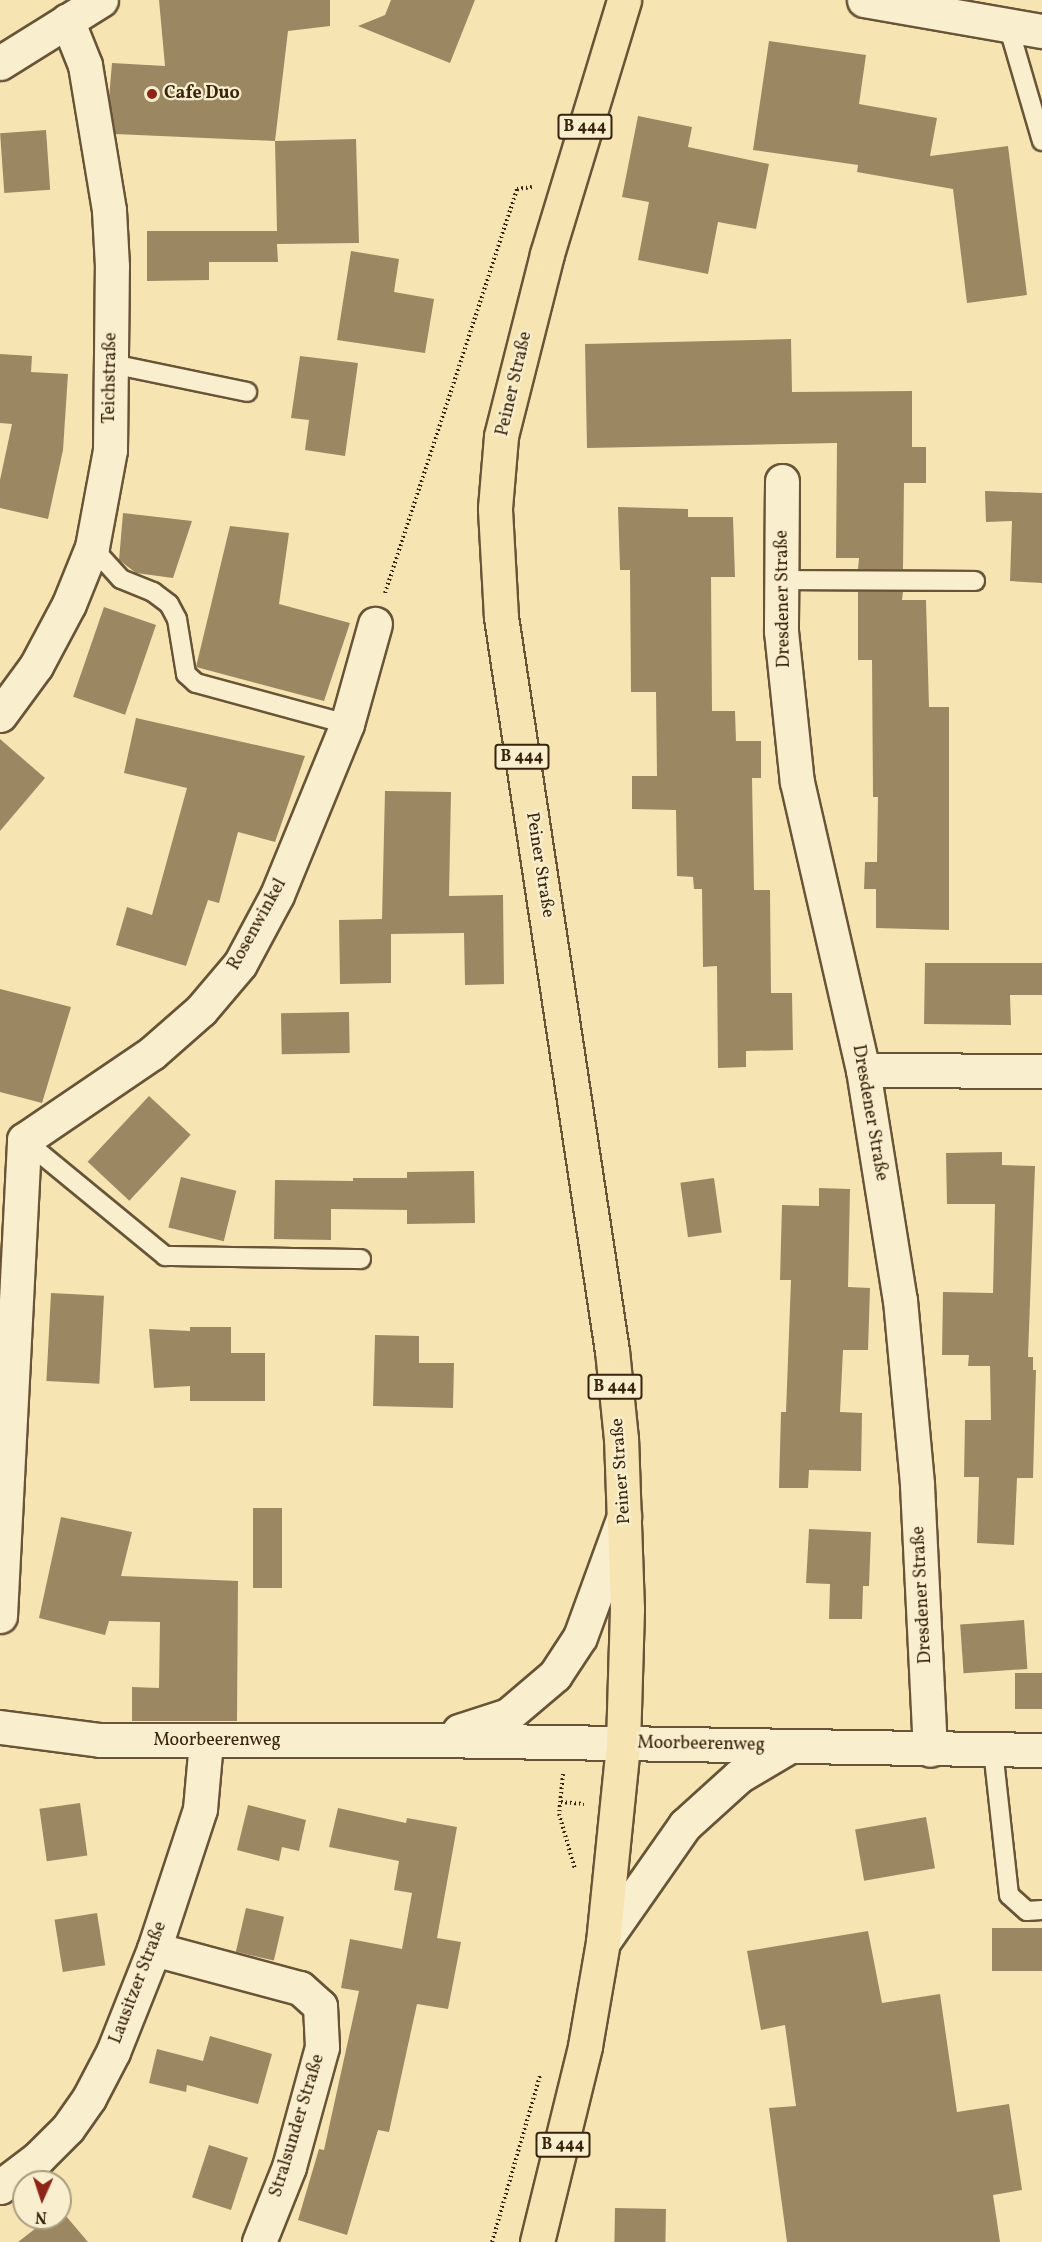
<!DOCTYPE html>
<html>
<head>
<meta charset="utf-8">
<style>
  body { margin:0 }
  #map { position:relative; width:1042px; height:2242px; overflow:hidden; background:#f6e5b3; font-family:Vollkorn,serif }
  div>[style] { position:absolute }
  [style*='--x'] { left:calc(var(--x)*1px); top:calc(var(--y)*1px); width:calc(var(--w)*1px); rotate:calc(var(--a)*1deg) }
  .building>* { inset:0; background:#9b8863; transform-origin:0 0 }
  .path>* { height:4px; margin-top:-2px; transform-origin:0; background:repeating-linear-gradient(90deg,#38240c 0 1.5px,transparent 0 4.5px) }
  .roads { filter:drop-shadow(2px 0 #685436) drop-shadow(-2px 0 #685436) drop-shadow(0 2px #685436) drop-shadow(0 -2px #685436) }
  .lane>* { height:18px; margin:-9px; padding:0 9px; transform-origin:9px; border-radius:9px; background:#f9eece }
  .street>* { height:33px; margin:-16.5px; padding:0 16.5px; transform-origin:16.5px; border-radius:16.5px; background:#f9eece }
  .primary>* { height:33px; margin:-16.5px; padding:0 16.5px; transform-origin:16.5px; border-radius:16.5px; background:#f6e5b3 }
  .dots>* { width:16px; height:16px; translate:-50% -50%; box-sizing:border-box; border:3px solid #f9eece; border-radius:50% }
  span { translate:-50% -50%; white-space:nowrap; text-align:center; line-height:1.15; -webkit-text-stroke:4.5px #f9eece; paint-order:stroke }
  .shield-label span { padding:2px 4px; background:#f9eece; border:2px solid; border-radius:4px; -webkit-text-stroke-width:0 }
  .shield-label { font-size:16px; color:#38240c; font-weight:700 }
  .poi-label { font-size:18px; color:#38240c; font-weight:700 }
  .left { translate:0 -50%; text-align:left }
  .street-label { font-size:18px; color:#38240c }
  .north { position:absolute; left:12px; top:2170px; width:60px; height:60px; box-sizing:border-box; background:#f9eece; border:2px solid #ac9d80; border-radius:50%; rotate:183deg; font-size:16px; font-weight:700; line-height:24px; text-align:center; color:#38240c }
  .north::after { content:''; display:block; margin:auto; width:21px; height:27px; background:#8f2418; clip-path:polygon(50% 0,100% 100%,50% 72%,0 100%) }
</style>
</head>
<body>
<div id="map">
  <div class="building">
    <div style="clip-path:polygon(159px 0,330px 0,330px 26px,288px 31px,275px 141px,115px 134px,109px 98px,112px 63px,165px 66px)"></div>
    <div style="clip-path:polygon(391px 0,475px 0,450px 63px,358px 26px,385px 15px)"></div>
    <div style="clip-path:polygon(769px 41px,866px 55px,859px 104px,937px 118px,930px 156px,1008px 146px,1027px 295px,967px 303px,953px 189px,857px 172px,858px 165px,753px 150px)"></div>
    <div style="clip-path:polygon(638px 116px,692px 127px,688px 147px,769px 164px,756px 229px,718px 222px,708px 274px,638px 260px,649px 202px,622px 197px)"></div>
    <div style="left:46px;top:130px;width:60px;height:46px;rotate:86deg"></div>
    <div style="clip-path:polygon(356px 139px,359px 243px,277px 244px,278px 262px,209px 262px,209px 280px,147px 281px,147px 231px,277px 231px,275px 141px)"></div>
    <div style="clip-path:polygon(351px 251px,399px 259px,394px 292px,434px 299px,425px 353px,337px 340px)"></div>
    <div style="clip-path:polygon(791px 339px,792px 392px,912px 391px,912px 447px,926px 447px,926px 483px,904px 483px,903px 569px,858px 569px,859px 558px,836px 558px,837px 443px,587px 448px,585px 344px)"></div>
    <div style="clip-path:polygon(0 354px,32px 356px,31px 372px,68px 374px,63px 450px,48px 519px,0 508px,0 480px,12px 424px,0 423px)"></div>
    <div style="clip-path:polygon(300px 356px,358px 363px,345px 456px,305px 450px,309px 420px,291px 418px)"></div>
    <div style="clip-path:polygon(985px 491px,1042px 493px,1042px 583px,1010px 581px,1012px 521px,986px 522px)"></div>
    <div style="clip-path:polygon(618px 507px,688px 509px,688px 517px,733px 517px,735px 577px,711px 577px,712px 711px,735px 711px,736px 741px,761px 741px,761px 778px,752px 778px,754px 890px,770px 890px,771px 993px,792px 993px,793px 1050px,746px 1051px,746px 1067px,718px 1068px,717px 966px,703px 967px,702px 889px,694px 889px,693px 877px,677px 876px,676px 810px,632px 809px,632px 776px,657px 776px,656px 692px,631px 692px,630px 570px,620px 570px)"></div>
    <div style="clip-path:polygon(123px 513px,192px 521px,173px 578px,136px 573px,119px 560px)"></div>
    <div style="clip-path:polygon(230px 526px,289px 533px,279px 604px,350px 623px,324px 701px,196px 667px)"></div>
    <div style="clip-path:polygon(858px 592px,903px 592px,902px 600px,926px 600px,929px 707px,949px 707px,949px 930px,876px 928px,876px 889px,864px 889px,865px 862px,877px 862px,878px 797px,873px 797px,872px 660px,858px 660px)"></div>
    <div style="left:104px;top:607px;width:55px;height:95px;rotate:19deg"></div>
    <div style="clip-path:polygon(136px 718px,305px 756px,275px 842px,238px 832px,219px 903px,208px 900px,186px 966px,116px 945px,127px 907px,152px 915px,187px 788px,124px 773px)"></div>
    <div style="clip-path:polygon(0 739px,45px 778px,0 831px)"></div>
    <div style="clip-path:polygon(385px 791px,451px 792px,449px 896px,503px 895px,504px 984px,465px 985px,464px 933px,391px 934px,391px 983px,340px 984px,339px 920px,382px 919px)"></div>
    <div style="clip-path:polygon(925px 963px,1042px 963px,1042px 995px,1010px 995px,1011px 1025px,924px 1024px)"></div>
    <div style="clip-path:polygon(0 989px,71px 1007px,42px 1103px,0 1092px)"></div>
    <div style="left:349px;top:1012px;width:41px;height:68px;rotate:89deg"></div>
    <div style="left:149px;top:1096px;width:57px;height:90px;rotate:43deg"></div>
    <div style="clip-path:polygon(1002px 1152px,1002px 1165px,1035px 1166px,1028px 1357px,1033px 1357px,1033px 1370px,1036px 1370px,1033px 1478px,1017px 1478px,1014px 1545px,977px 1543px,979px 1477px,964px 1477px,965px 1420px,991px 1420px,990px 1366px,968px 1366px,969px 1355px,942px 1355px,943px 1292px,993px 1293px,995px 1204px,947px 1204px,946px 1153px)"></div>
    <div style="clip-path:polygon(474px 1171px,475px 1223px,407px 1224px,407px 1210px,331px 1209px,331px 1240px,274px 1239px,275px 1180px,353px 1181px,353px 1178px,407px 1178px,407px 1172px)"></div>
    <div style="left:181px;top:1177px;width:57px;height:52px;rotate:14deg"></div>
    <div style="left:714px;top:1178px;width:55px;height:34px;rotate:82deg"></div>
    <div style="clip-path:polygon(819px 1188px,850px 1189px,848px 1287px,870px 1288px,868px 1350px,843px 1350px,840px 1412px,862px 1413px,861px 1471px,809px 1470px,808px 1488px,779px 1488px,781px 1412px,786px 1412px,791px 1280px,780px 1280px,782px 1205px,819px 1206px)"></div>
    <div style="left:51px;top:1293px;width:53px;height:88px;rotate:3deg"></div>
    <div style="clip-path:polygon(190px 1327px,231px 1327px,231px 1353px,265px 1353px,265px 1401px,190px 1401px,190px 1386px,154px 1388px,149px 1329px,190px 1331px)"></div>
    <div style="clip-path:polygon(375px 1335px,419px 1336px,419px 1363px,454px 1363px,453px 1408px,373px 1406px)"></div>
    <div style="left:253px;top:1508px;width:29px;height:80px"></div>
    <div style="clip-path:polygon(61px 1517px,132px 1532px,121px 1576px,238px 1581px,237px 1721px,132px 1721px,132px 1687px,159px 1688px,160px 1622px,109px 1621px,105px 1635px,39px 1618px)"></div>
    <div style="clip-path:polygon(809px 1529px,871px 1532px,869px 1586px,863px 1586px,862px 1619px,829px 1619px,830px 1584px,806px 1583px)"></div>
    <div style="left:1024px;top:1620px;width:49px;height:64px;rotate:86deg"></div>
    <div style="left:1042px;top:1673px;width:36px;height:27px;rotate:90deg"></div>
    <div style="left:80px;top:1803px;width:53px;height:41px;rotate:82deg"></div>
    <div style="clip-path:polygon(248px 1805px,306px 1820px,299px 1851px,282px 1847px,279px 1861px,237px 1850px)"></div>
    <div style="clip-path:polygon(338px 1808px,406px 1823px,407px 1818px,457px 1827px,437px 1938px,461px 1942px,448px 2009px,417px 2004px,389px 2132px,378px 2130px,347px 2235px,298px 2220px,319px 2149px,324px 2150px,359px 1991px,341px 1988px,350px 1939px,402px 1949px,412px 1893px,394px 1890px,399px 1861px,329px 1847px)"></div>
    <div style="left:926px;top:1817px;width:52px;height:72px;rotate:80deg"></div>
    <div style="left:246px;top:1908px;width:39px;height:45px;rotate:13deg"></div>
    <div style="left:97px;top:1913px;width:53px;height:43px;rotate:81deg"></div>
    <div style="left:1042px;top:1928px;width:43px;height:50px;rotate:90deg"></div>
    <div style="clip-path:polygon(868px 1931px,882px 2003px,940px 1994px,957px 2112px,1009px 2104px,1022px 2190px,993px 2195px,1000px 2242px,787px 2242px,769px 2108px,796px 2106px,785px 2025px,761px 2030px,747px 1951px)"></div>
    <div style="clip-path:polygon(210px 2036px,272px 2054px,258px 2104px,187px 2085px,186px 2092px,149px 2083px,157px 2049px,203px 2061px)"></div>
    <div style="left:209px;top:2145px;width:41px;height:55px;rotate:18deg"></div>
    <div style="left:615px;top:2208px;width:51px;height:34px;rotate:1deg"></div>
    <div style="clip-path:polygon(60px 2209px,88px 2242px,18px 2242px,49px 2218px,60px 2218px)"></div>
  </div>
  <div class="path">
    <div style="--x:385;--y:593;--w:425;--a:-71.9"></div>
    <div style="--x:517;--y:189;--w:15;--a:-8"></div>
    <div style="--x:563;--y:1774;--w:40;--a:95.7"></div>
    <div style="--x:559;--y:1814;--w:57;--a:73.8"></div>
    <div style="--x:561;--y:1802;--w:23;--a:5"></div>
    <div style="--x:492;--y:2242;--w:173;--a:-73.9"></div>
  </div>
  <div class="roads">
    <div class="lane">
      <div style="--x:1008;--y:25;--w:121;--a:73.7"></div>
      <div style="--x:112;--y:364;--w:138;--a:11.7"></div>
      <div style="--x:92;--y:547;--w:43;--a:47.8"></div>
      <div style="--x:121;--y:579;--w:35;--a:22"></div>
      <div style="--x:153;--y:592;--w:20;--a:37"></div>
      <div style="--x:169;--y:604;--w:17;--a:62"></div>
      <div style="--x:177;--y:619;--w:56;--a:80.7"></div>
      <div style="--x:186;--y:674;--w:13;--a:42"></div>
      <div style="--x:196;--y:683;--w:156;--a:15.2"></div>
      <div style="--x:782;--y:580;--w:193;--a:0.3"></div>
      <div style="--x:24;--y:1140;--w:183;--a:39.4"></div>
      <div style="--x:165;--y:1256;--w:196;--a:0.9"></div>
      <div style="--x:993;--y:1750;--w:146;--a:83.7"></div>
      <div style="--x:1009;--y:1895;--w:24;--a:42"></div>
      <div style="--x:1027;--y:1911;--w:15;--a:-4"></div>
    </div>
    <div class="street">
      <div style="--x:864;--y:0;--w:181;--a:9.9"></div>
      <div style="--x:0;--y:63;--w:119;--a:-32"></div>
      <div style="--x:782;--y:481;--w:150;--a:90.4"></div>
      <div style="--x:781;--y:631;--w:152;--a:84"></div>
      <div style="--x:797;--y:782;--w:295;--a:77.1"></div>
      <div style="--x:863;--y:1070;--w:233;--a:80.9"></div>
      <div style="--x:900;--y:1300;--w:186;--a:84.7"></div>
      <div style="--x:917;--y:1485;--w:265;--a:87.2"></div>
      <div style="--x:0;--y:715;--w:61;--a:-53.7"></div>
      <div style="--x:36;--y:666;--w:70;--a:-62"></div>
      <div style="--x:69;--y:604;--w:61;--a:-68"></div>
      <div style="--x:92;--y:547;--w:99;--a:-79.5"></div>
      <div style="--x:110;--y:450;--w:184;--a:-89.4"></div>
      <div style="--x:112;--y:266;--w:56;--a:-93.1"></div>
      <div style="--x:109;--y:210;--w:147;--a:-99.4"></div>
      <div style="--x:85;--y:65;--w:48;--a:-111.8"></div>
      <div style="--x:863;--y:1070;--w:179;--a:0.3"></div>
      <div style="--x:0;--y:1616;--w:477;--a:-87.1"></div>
      <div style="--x:24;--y:1140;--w:155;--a:-34.2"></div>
      <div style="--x:152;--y:1053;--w:65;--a:-41.3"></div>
      <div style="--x:201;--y:1010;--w:60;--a:-49.7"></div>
      <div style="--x:240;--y:964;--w:78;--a:-61.8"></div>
      <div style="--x:277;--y:895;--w:185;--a:-67.7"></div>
      <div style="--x:347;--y:724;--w:104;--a:-74.4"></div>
      <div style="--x:0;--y:1727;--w:101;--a:7.4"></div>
      <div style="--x:100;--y:1740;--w:334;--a:0"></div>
      <div style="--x:434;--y:1740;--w:608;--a:0.94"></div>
      <div style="--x:459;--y:1731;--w:52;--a:-18.1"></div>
      <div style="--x:508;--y:1715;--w:62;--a:-40.4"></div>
      <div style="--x:555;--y:1675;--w:45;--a:-56.7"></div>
      <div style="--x:580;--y:1637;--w:129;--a:-70"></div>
      <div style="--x:603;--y:1942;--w:143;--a:-55"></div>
      <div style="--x:685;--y:1825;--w:73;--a:-42.2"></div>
      <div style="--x:739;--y:1776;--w:57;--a:-30.6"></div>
      <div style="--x:154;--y:1949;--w:151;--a:15"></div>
      <div style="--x:300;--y:1988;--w:27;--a:42"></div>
      <div style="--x:320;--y:2006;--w:41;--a:87.2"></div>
      <div style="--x:322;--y:2047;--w:124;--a:105.4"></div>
      <div style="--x:289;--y:2167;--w:81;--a:111.8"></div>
      <div style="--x:0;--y:2187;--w:48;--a:-37.3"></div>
      <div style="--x:38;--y:2158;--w:42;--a:-45"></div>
      <div style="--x:68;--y:2128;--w:37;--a:-55"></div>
      <div style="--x:89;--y:2098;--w:52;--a:-62.4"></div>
      <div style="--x:113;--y:2052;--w:111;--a:-68.3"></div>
      <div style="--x:154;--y:1949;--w:147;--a:-71.8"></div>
      <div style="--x:200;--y:1809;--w:67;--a:-84.9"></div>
    </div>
    <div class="primary">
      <div style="--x:537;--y:2242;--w:202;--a:-76.2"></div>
      <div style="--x:585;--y:2046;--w:106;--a:-80.2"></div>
      <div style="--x:603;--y:1942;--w:199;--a:-84.2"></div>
      <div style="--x:623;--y:1744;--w:135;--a:-88.3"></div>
      <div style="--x:627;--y:1609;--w:170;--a:-92"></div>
      <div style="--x:621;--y:1439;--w:88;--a:-95.8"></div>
      <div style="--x:612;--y:1351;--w:742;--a:-98.6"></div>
      <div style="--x:501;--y:617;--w:109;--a:-93.2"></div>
      <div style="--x:495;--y:508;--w:72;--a:-85.2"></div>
      <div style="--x:501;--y:436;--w:188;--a:-75.8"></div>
      <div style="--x:547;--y:254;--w:265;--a:-73.1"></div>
    </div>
  </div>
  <div class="dots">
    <div style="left:152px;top:94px;background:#8f2418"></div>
  </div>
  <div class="shield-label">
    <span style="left:585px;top:127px">B 444</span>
    <span style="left:522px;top:757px">B 444</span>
    <span style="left:615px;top:1387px">B 444</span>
    <span style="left:563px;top:2145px">B 444</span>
  </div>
  <div class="poi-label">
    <span class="left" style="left:164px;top:94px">Cafe Duo</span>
  </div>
  <div class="street-label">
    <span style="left:111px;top:378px;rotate:-89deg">Teichstraße</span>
    <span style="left:515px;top:384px;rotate:-77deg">Peiner Straße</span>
    <span style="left:784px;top:599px;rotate:-91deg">Dresdener Straße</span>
    <span style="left:539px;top:865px;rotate:81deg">Peiner Straße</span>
    <span style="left:258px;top:925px;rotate:-61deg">Rosenwinkel</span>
    <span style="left:869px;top:1113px;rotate:80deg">Dresdener Straße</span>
    <span style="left:622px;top:1471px;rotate:-94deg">Peiner Straße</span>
    <span style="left:923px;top:1595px;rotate:-93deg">Dresdener Straße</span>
    <span style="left:217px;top:1741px">Moorbeerenweg</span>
    <span style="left:701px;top:1745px;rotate:1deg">Moorbeerenweg</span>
    <span style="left:139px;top:1983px;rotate:-69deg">Lausitzer Straße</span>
    <span style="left:298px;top:2126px;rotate:-73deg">Stralsunder Straße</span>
  </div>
  <div class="north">N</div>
</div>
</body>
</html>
